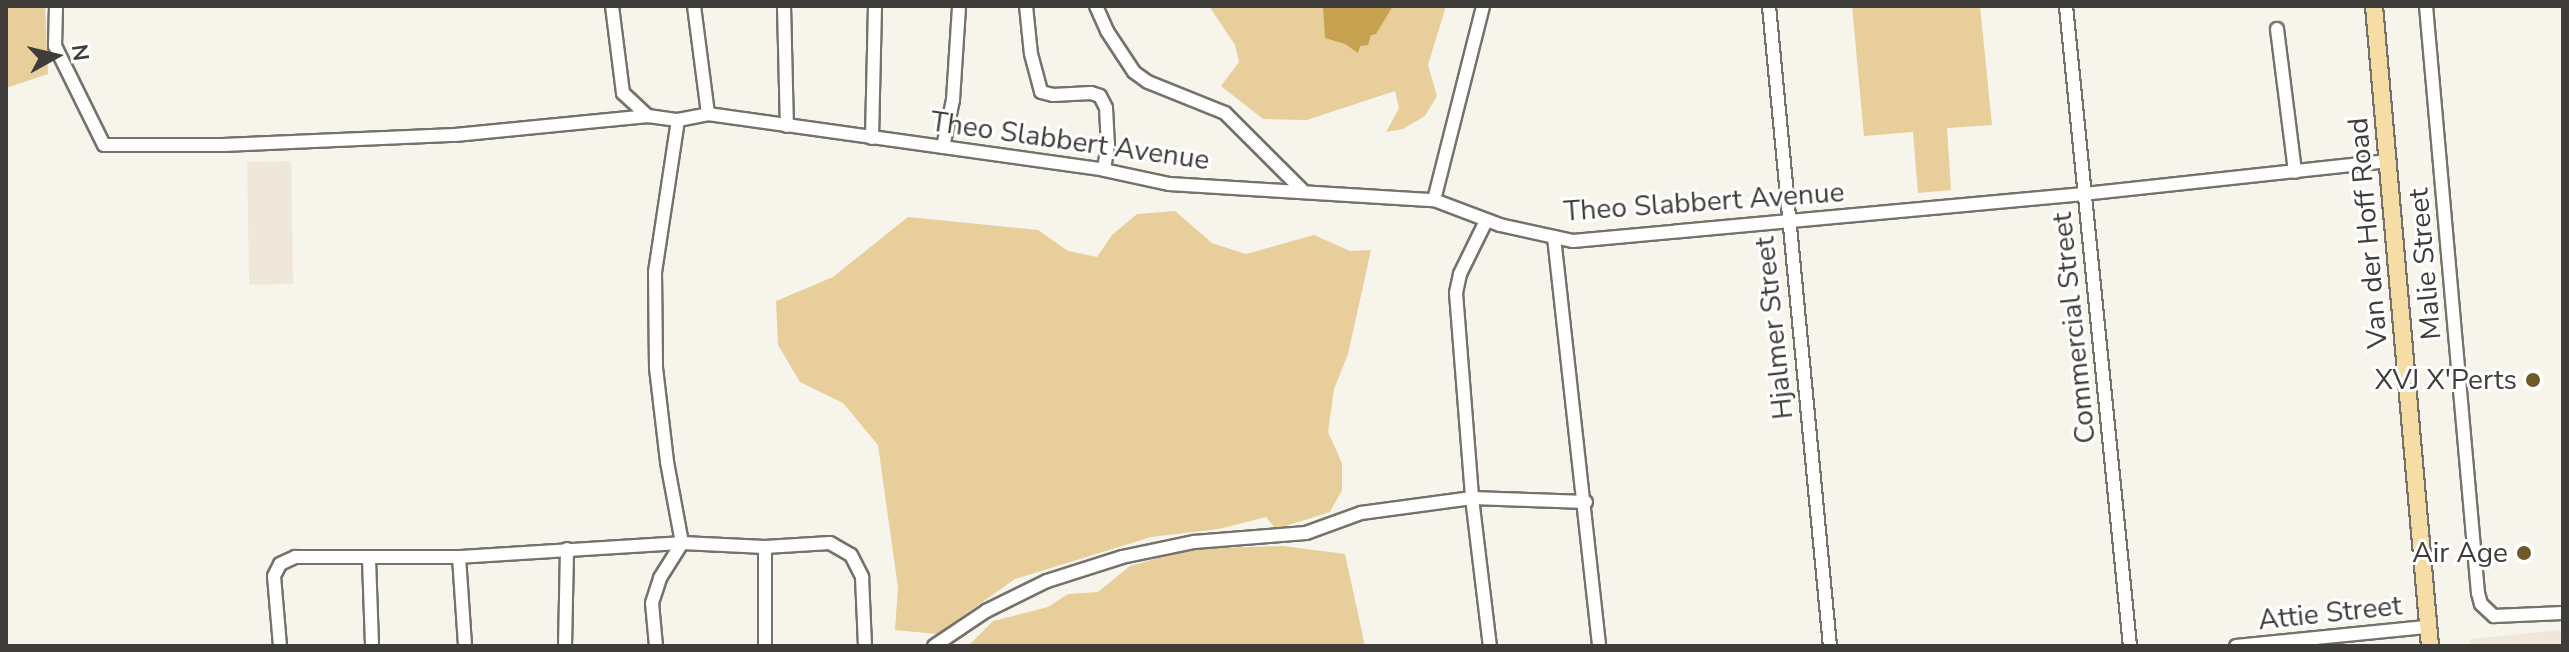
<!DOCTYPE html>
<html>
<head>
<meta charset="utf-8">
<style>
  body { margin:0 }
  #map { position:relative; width:2569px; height:652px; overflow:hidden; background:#f7f4ec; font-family:"Nunito Sans",sans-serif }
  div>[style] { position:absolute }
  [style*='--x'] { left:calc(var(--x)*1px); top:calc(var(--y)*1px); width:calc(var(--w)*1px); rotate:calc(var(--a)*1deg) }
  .built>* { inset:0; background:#efe8da; transform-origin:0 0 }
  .green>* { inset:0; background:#e8ce9a }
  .water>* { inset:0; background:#c6a150 }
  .roads { filter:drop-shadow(2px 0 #75726b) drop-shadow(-2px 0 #75726b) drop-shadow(0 2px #75726b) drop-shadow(0 -2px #75726b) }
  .minor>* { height:12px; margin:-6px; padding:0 6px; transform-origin:6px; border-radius:6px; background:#fff }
  .major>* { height:16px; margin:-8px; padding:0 8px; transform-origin:8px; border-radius:8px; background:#f6dca5 }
  .dots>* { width:22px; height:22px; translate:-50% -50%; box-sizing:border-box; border:4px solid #fff; border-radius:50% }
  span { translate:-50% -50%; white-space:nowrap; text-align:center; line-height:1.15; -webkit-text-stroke:6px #fff; paint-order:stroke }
  .street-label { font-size:28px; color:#3e3d3a }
  .poi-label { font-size:28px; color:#3e3d3a }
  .right { translate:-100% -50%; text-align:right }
  .frame { position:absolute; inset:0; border:8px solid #3e3d3a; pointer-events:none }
  .north { position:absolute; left:16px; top:16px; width:80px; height:80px; -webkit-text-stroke:6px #fff; paint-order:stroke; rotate:82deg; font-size:22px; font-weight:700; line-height:32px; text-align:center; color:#3e3d3a }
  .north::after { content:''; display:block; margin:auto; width:28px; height:36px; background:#3e3d3a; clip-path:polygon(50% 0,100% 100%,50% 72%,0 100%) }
</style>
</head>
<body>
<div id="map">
  <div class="built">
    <div style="left:291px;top:161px;width:123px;height:44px;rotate:89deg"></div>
    <div style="clip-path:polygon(2563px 630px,2563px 646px,2470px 646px,2470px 639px)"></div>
  </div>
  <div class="green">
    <div style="clip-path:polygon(6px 6px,45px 6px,48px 74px,6px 88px)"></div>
    <div style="clip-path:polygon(1209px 6px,1446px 6px,1428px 65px,1437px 96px,1425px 116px,1403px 129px,1386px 132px,1399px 108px,1395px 91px,1307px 120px,1263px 119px,1221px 86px,1239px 62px,1235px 45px)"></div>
    <div style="clip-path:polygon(1852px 6px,1980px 6px,1992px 125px,1947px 128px,1951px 190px,1918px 193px,1913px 132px,1864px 136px)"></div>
    <div style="clip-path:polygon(1175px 211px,1212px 243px,1246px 254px,1314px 235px,1350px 251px,1371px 250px,1348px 354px,1334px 389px,1328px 432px,1342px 463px,1342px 490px,1330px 512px,1276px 529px,1266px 517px,1219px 529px,1151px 537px,1015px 579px,937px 634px,895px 630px,898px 588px,878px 445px,843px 403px,800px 382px,778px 345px,776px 301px,833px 277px,908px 217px,1038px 230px,1068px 251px,1097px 257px,1112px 235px,1137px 214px)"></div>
    <div style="clip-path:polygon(1283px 546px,1345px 554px,1365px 646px,968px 646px,993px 621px,1048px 607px,1068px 594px,1098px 592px,1130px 566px,1190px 549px)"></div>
  </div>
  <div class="water">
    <div style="clip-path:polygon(1393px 6px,1376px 34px,1371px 35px,1368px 45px,1360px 46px,1358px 53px,1345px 44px,1325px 38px,1323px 6px)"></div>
  </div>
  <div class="roads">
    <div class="minor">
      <div style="--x:56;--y:6;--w:40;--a:91.4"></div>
      <div style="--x:55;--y:46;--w:110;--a:63.7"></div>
      <div style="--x:104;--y:145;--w:119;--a:0"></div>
      <div style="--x:223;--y:145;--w:232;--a:-2.5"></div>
      <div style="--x:455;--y:135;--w:194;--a:-5.6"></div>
      <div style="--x:648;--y:116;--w:30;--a:8"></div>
      <div style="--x:678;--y:120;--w:31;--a:-11"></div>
      <div style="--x:708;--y:114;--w:400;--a:8"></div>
      <div style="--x:1104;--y:170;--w:66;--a:12.2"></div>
      <div style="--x:1169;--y:184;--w:265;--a:3.5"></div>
      <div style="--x:1434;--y:200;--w:71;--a:20.7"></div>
      <div style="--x:1500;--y:225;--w:75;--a:12.4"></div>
      <div style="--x:1573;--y:241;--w:513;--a:-5.26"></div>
      <div style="--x:2084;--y:194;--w:307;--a:-6.2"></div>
      <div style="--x:612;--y:6;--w:88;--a:82.8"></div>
      <div style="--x:623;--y:93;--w:34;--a:43"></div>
      <div style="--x:694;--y:6;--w:109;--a:82.6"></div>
      <div style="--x:784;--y:6;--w:120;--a:88.6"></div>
      <div style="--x:1026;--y:6;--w:48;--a:84.1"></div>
      <div style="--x:1031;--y:54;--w:39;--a:75"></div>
      <div style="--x:1041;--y:92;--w:12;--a:14"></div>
      <div style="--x:1053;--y:95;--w:38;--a:-3"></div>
      <div style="--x:1091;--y:93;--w:9;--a:18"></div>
      <div style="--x:1100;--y:96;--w:13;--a:63"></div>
      <div style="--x:1106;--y:108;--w:36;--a:87"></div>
      <div style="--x:1108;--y:144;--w:26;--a:99"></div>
      <div style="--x:1096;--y:6;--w:27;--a:66"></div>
      <div style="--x:1107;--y:31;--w:49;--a:56.6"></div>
      <div style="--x:1134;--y:72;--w:17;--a:36"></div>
      <div style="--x:1148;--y:82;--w:83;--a:21.9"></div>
      <div style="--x:1225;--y:113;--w:109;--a:45"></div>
      <div style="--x:1769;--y:6;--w:643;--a:84.56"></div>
      <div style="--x:2066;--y:6;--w:643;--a:84.29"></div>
      <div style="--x:2426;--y:6;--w:589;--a:84.94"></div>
      <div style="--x:2478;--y:593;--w:11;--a:75"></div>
      <div style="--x:2481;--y:604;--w:18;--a:43"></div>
      <div style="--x:2494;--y:616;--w:69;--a:-2.5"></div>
      <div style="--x:2277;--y:29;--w:144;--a:82.8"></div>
      <div style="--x:678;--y:120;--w:154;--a:98.6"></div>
      <div style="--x:655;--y:272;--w:96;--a:89.4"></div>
      <div style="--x:656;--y:368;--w:95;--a:83.3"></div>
      <div style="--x:667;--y:462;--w:82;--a:79.5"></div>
      <div style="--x:682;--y:543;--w:83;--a:2.8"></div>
      <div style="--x:765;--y:547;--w:99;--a:90"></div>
      <div style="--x:872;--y:138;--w:132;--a:-88.7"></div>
      <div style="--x:943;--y:147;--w:48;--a:-78"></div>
      <div style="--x:953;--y:100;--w:94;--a:-86.3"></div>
      <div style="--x:1434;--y:200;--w:200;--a:-75.8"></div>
      <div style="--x:1486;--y:221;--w:59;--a:116.1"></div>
      <div style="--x:1460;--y:274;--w:19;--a:102"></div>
      <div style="--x:1456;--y:293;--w:206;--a:85.5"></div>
      <div style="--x:1472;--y:498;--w:149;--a:83.1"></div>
      <div style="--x:1554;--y:237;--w:411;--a:83.7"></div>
      <div style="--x:765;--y:547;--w:65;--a:-3.5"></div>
      <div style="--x:830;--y:543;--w:24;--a:30"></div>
      <div style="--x:851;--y:555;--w:25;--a:63"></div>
      <div style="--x:862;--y:577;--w:69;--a:87.5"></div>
      <div style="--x:459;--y:557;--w:89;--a:86.1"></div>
      <div style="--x:369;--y:559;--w:87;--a:88"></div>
      <div style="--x:280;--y:646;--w:70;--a:-94.9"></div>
      <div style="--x:274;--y:576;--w:13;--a:-63"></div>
      <div style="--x:280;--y:564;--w:17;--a:-25"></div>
      <div style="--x:295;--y:557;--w:164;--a:0"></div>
      <div style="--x:459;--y:557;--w:223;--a:-3.6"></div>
      <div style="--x:565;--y:646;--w:97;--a:-88.8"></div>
      <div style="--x:656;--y:646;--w:43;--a:-95.3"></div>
      <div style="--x:652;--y:603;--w:26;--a:-72"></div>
      <div style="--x:660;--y:578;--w:41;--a:-57.8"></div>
      <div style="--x:934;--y:646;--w:63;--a:-33.9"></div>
      <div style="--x:986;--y:611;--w:68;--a:-26.2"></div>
      <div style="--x:1047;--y:581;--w:79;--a:-17.7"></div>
      <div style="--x:1122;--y:557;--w:74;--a:-11.8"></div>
      <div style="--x:1194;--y:542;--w:112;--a:-4.6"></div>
      <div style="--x:1306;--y:533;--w:59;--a:-20"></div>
      <div style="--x:1361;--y:513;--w:112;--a:-7.7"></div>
      <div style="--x:1472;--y:498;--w:114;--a:2"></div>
      <div style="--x:2236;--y:646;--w:193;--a:-5.7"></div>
    </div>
    <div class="major">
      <div style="--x:2374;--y:6;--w:642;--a:85"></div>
    </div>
  </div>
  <div class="dots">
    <div style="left:2533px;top:380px;background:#705a2a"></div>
    <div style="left:2524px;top:553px;background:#705a2a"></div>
  </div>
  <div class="street-label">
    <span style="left:1070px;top:141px;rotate:8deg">Theo Slabbert Avenue</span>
    <span style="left:1704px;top:202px;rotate:-4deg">Theo Slabbert Avenue</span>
    <span style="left:2368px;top:233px;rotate:-95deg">Van der Hoff Road</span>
    <span style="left:2425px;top:264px;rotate:-95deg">Malie Street</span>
    <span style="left:1774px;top:328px;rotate:-96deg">Hjalmer Street</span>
    <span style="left:2074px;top:328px;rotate:-96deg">Commercial Street</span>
    <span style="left:2330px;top:613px;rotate:-6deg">Attie Street</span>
  </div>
  <div class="poi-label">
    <span class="right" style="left:2517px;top:380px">XVJ X'Perts</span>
    <span class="right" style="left:2508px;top:553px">Air Age</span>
  </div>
  <div class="frame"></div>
  <div class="north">N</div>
</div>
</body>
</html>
